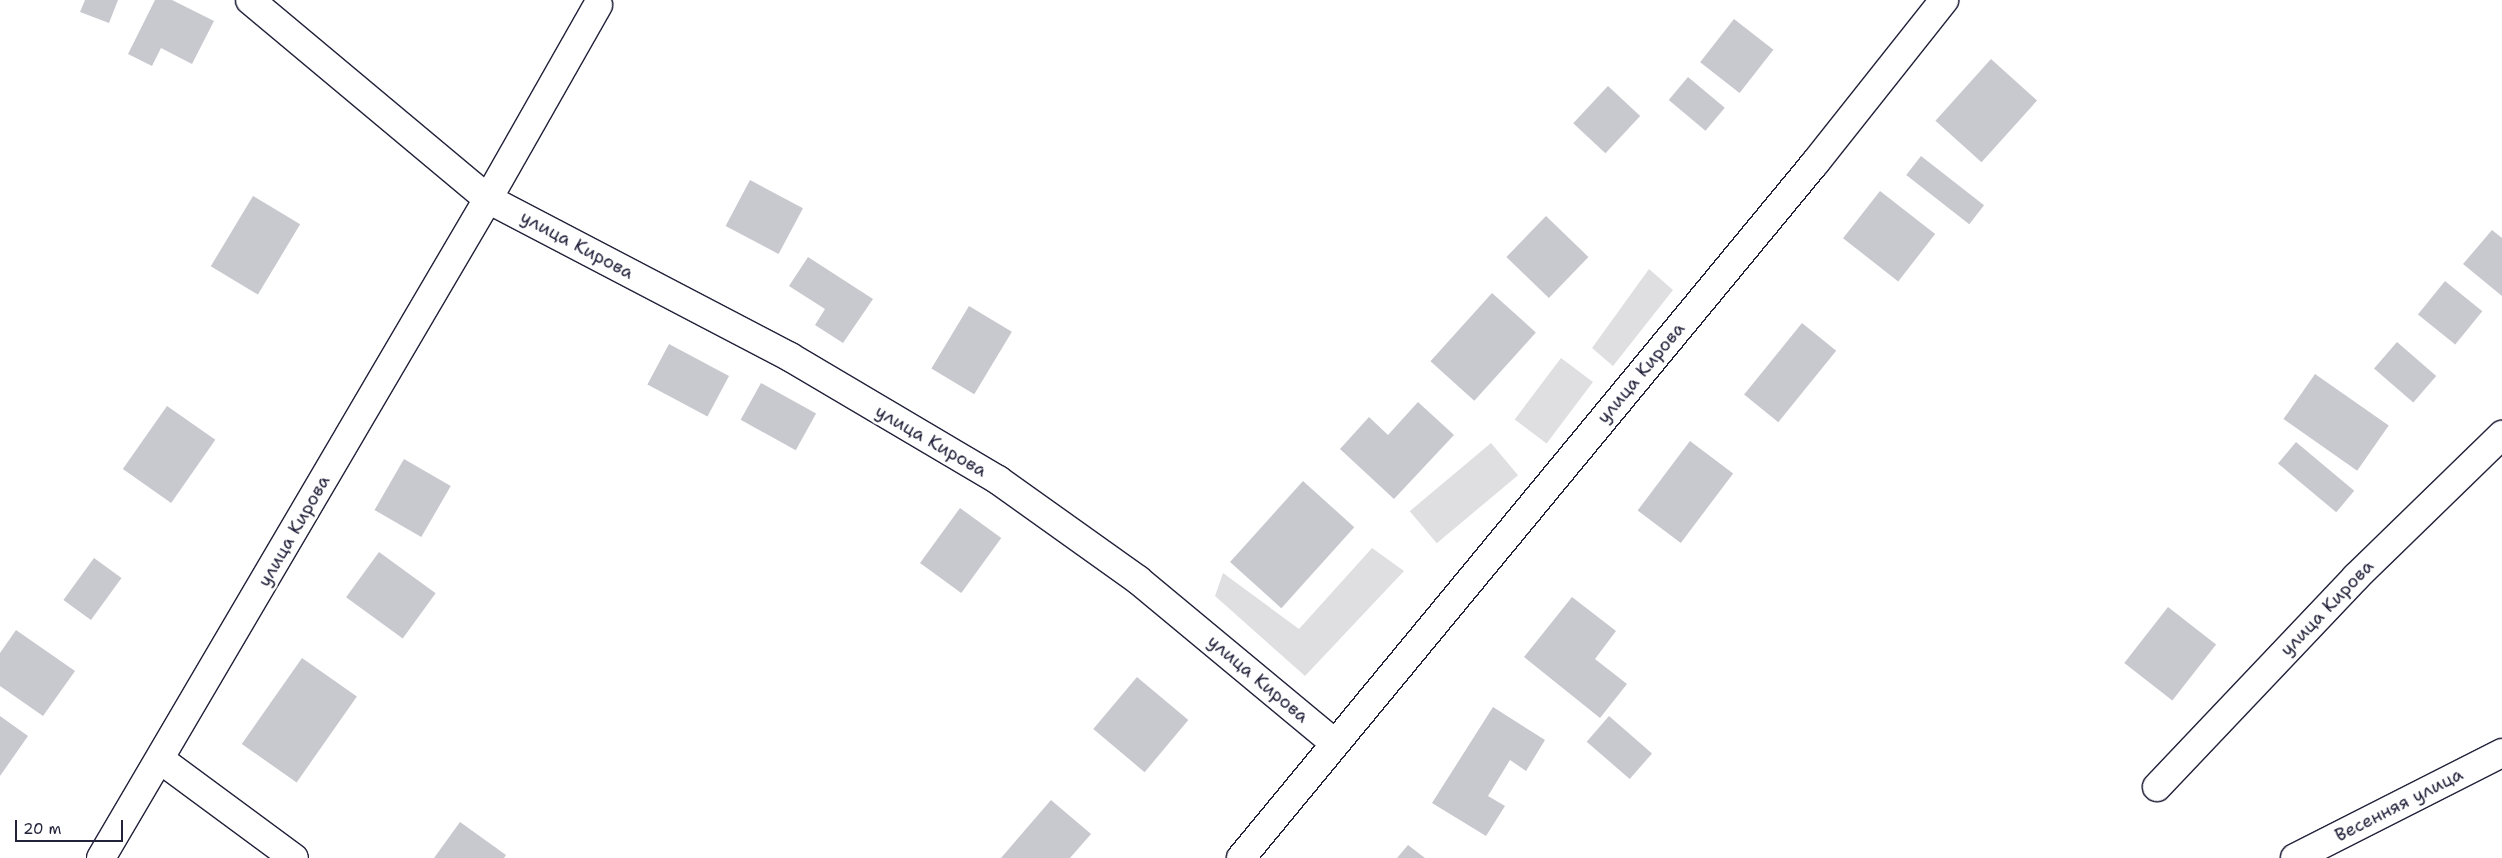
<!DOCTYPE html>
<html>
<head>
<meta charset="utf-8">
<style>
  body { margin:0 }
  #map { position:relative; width:2502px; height:858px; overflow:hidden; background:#fff; font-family:"Shantell Sans",sans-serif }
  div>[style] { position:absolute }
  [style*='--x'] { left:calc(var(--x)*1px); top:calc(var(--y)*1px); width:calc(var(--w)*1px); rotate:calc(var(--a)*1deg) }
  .green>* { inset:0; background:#dfdfe2; transform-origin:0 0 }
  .building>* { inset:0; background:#c8c8cf; transform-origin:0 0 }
  .roads { filter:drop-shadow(1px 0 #22223b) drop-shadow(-1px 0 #22223b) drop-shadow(0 1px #22223b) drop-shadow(0 -1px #22223b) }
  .street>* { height:28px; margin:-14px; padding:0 14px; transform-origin:14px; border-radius:14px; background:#fff }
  span { translate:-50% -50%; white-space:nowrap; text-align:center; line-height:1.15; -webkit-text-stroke:5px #fff; paint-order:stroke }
  .street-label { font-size:18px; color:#22223b }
  .scale { position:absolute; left:15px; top:820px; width:108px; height:22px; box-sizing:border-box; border:2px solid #22223b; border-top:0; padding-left:6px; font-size:15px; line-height:18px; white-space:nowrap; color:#22223b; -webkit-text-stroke:4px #fff; paint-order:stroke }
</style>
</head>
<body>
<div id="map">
  <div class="green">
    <div style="clip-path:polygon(1649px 269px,1673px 290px,1613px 366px,1592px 348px)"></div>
    <div style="left:1561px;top:358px;width:40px;height:77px;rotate:37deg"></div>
    <div style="left:1491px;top:443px;width:42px;height:106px;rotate:50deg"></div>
    <div style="clip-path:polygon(1372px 548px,1404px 571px,1305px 676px,1215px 596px,1223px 573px,1299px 629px)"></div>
  </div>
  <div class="building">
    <div style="clip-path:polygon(85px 0,118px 0,109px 23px,80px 12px)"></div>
    <div style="clip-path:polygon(155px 0,172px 0,214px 21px,192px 64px,161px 48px,152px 66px,128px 54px)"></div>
    <div style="left:1734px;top:19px;width:50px;height:55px;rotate:38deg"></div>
    <div style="left:1991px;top:59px;width:62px;height:83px;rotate:42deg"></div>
    <div style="left:1688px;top:77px;width:48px;height:30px;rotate:40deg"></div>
    <div style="left:1608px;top:86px;width:44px;height:51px;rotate:43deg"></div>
    <div style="left:1921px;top:156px;width:80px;height:24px;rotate:38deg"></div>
    <div style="left:750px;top:180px;width:60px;height:52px;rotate:28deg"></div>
    <div style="left:1880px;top:191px;width:70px;height:60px;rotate:38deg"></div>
    <div style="left:253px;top:196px;width:55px;height:82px;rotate:31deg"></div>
    <div style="left:1546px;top:216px;width:59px;height:57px;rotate:44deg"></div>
    <div style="clip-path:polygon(2492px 230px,2502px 238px,2502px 296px,2463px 264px)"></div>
    <div style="clip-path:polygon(808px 257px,873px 299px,843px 343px,815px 325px,825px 309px,789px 286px)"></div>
    <div style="left:2445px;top:281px;width:48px;height:43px;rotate:39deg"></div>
    <div style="left:1492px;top:293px;width:59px;height:92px;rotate:42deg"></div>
    <div style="left:969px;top:306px;width:50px;height:73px;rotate:31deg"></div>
    <div style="left:1802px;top:323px;width:44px;height:92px;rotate:39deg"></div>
    <div style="left:2397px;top:342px;width:52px;height:35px;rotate:41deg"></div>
    <div style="left:669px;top:344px;width:68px;height:46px;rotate:28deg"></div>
    <div style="left:2315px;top:374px;width:90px;height:55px;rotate:35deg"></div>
    <div style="left:761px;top:383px;width:63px;height:42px;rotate:29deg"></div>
    <div style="clip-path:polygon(1418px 402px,1454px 435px,1394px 499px,1340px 449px,1369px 417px,1388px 435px)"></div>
    <div style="left:167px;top:406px;width:59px;height:77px;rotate:35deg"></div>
    <div style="left:1690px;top:441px;width:54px;height:87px;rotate:37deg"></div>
    <div style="left:2296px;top:442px;width:76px;height:28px;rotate:40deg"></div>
    <div style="left:404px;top:459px;width:54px;height:59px;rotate:30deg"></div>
    <div style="left:1303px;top:481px;width:69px;height:109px;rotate:42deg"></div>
    <div style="left:960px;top:508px;width:51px;height:68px;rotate:36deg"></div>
    <div style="left:379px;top:552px;width:70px;height:56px;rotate:36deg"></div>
    <div style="left:94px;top:558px;width:34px;height:52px;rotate:36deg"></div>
    <div style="clip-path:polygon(1572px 597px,1616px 631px,1595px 659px,1627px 684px,1600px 718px,1524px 657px)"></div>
    <div style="left:2168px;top:607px;width:61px;height:71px;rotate:38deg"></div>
    <div style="clip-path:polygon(16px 630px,75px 671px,43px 716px,0 686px,0 653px)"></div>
    <div style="left:302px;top:658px;width:67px;height:105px;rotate:35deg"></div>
    <div style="left:1137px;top:677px;width:67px;height:68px;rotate:40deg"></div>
    <div style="clip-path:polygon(1493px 707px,1545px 740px,1526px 771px,1510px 760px,1488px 796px,1505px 806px,1486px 836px,1432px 803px)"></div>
    <div style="clip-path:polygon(0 716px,28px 736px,0 776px)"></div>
    <div style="left:1609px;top:716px;width:57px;height:34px;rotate:41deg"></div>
    <div style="clip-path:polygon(1051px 800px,1091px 834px,1070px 858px,1001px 858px)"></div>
    <div style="clip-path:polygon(460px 822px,506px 855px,504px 858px,434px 858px)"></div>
    <div style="clip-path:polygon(1408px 845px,1425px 858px,1397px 858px)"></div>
  </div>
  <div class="roads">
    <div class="street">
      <div style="--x:598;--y:5;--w:223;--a:119.6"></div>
      <div style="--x:488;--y:199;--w:341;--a:27.6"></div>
      <div style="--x:790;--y:357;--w:242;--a:30.6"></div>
      <div style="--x:998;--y:480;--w:172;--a:35.5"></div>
      <div style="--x:1138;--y:580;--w:255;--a:39.7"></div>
      <div style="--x:161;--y:760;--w:165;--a:36.4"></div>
      <div style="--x:2157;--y:787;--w:289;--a:-46.5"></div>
      <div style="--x:2356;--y:577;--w:204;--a:-44.2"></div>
      <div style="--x:101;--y:858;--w:764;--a:-59.58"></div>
      <div style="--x:488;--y:199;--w:310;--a:-140.1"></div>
      <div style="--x:1241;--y:858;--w:901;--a:-50.45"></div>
      <div style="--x:1815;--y:163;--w:208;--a:-51.6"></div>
      <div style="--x:2295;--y:858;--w:232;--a:-26.9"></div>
    </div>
  </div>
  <div class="street-label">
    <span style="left:577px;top:245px;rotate:28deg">улица Кирова</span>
    <span style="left:1641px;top:373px;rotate:-50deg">улица Кирова</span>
    <span style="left:931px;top:441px;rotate:30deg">улица Кирова</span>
    <span style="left:294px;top:531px;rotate:-60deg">улица Кирова</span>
    <span style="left:2327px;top:608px;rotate:-46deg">улица Кирова</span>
    <span style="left:1258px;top:679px;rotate:40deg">улица Кирова</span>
    <span style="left:2399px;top:805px;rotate:-27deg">Весенняя улица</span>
  </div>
  <div class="scale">20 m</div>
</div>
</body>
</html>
